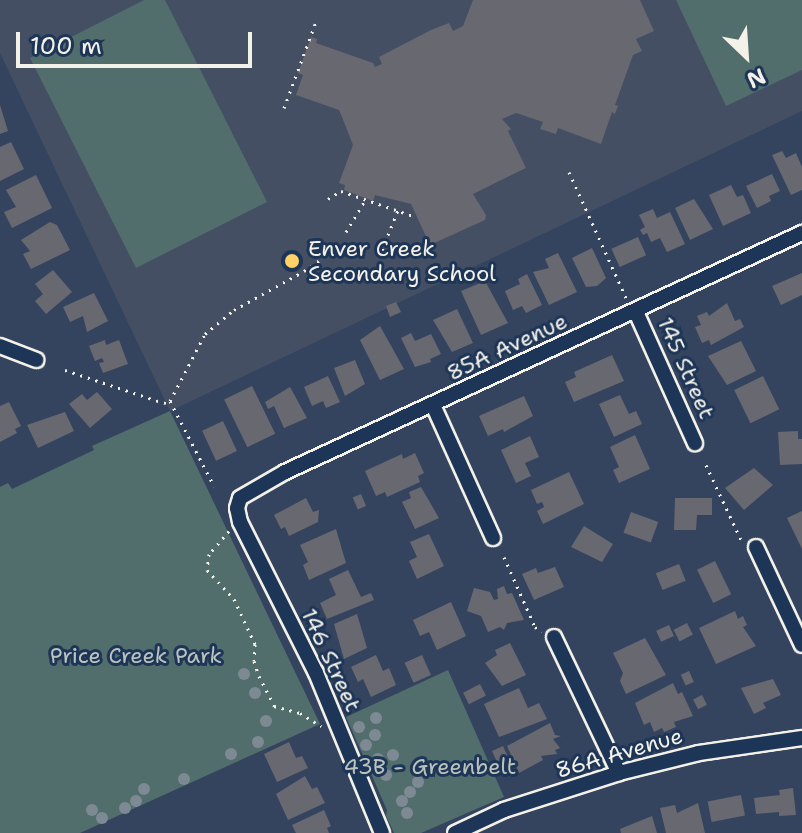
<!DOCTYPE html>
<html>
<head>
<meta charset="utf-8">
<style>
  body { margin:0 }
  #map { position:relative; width:802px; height:833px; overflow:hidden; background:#34445f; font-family:"Shantell Sans",sans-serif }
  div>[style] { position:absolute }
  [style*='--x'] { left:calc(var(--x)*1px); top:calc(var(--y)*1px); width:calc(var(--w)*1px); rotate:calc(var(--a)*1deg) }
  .built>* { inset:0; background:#444f64 }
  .green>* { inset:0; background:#516e6d }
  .building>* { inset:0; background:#686871; transform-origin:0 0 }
  .path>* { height:3px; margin-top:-1.5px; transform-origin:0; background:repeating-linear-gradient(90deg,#f4f1e8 0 2px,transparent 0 8px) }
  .roads { filter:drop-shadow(2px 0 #f4f1e8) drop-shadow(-2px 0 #f4f1e8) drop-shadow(0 2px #f4f1e8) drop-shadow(0 -2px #f4f1e8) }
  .street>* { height:14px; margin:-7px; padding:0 7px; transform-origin:7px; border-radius:7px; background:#1d3557 }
  .trees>* { width:12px; height:12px; margin:-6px; border-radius:50%; background:#7e8a93 }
  .dots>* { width:22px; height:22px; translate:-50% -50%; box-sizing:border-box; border:4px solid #1d3557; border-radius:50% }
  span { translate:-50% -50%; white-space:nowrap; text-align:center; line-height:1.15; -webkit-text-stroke:6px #1d3557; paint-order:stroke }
  .poi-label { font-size:22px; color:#f4f1e8 }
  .left { translate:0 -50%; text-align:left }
  .street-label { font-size:22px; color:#f4f1e8 }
  .park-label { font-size:22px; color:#bbc3bd }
  .north { position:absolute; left:706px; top:16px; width:80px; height:80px; -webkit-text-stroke:6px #1d3557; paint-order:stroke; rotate:155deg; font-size:22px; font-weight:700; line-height:32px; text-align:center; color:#f4f1e8 }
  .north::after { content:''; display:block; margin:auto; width:28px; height:36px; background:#f4f1e8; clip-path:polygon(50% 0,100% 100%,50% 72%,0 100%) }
  .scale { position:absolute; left:16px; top:32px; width:236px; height:36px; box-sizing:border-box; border:4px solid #f4f1e8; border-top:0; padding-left:10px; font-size:24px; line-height:28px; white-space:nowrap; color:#f4f1e8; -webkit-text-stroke:6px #1d3557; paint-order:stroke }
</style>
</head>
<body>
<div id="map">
  <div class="built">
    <div style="clip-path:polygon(0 0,802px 0,802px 111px,170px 411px,0 53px)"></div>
  </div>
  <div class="green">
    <div style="clip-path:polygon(144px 0,165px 0,267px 202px,136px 268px,30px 58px)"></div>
    <div style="clip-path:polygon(676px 0,802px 0,802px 70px,726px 106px)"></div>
    <div style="clip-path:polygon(170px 411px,320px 724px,80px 833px,0 833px,0 487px,8px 483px,12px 489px,94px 450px,92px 446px)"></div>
    <div style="clip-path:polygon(448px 670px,504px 797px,421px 833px,394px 833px,386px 816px,387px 810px,346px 717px)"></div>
  </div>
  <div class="building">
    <div style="clip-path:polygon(473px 0,640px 0,654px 31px,636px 39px,642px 51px,633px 55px,615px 105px,618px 106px,615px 114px,612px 112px,601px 144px,558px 128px,556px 134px,540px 129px,543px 122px,516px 113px,502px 119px,511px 129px,508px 131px,526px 168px,473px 194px,486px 215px,485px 220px,430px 245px,411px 204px,375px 195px,373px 201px,344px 190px,345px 185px,339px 183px,353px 145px,342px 117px,339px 110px,296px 95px,303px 75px,298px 73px,311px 37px,317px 39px,316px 43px,373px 63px,375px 67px,382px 64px,379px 57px,431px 30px,449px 23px,453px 31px,463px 26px)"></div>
    <div style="clip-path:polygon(0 105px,8px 131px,0 134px)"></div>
    <div style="clip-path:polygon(11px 142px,24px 169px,0 181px,0 147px)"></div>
    <div style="clip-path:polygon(782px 151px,786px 158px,796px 153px,802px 167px,802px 190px,791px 195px,772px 155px)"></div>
    <div style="clip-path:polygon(772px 174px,780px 191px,769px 196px,771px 201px,757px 208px,746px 186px)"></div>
    <div style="clip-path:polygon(36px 175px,52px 208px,12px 228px,4px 212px,16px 207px,6px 190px)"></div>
    <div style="clip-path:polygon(731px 185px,737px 197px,743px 195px,751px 213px,723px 226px,709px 195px)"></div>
    <div style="clip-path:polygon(694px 199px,713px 229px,690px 240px,675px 208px)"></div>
    <div style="clip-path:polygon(653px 209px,657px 218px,670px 212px,685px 244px,667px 252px,660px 238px,651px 242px,647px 233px,643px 235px,640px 230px,645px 227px,639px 215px)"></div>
    <div style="clip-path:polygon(50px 222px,57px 225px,70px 250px,31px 269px,23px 254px,30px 251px,21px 240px)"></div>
    <div style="left:638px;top:237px;width:20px;height:29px;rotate:66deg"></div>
    <div style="clip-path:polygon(592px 248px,606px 278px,597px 286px,586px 287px,572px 258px)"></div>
    <div style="clip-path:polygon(558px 253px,577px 292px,549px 305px,533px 272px,549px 268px,545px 259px)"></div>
    <div style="clip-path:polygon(53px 270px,72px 292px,46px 314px,35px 301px,43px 294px,35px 284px)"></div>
    <div style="clip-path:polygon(802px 273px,802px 295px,781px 305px,772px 286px)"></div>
    <div style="clip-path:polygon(527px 274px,542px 305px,526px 313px,522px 306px,513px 310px,505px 291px,520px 284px,518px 279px)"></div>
    <div style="clip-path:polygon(485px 281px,508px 323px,481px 335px,461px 291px)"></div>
    <div style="clip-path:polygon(94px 293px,108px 321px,87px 332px,83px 316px,70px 322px,63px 307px)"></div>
    <div style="clip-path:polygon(396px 302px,401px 312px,390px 317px,386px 306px)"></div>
    <div style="clip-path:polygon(727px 303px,735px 321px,740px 319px,744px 327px,711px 345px,709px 340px,702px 343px,695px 327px,701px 325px,697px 316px,707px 312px,709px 316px)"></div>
    <div style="clip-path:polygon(457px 309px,473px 343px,452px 352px,433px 320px)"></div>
    <div style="clip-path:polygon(380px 326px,404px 369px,380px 380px,360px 340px)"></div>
    <div style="clip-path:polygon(411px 333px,415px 341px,431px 334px,441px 354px,430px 359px,431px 362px,415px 367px,401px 338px)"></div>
    <div style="clip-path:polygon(105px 340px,106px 345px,119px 340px,128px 364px,103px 373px,99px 363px,104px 362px,102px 358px,95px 361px,89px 346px)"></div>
    <div style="clip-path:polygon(741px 341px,756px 371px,727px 385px,708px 356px)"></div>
    <div style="clip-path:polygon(612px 355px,624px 381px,574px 402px,565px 382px,576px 377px,574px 372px)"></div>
    <div style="clip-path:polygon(355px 360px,365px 384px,345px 396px,334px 368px)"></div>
    <div style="clip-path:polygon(328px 376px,340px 402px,326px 408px,323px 401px,312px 406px,304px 387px)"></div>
    <div style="left:763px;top:376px;width:37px;height:32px;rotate:64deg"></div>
    <div style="left:252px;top:386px;width:53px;height:31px;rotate:64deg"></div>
    <div style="clip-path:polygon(290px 387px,307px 418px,284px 428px,274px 406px,268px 409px,265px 402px)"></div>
    <div style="clip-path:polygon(97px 392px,112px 409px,90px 428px,69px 404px,82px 394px,87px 400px)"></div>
    <div style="clip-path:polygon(620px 395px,629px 414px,636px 411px,642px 424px,614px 437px,599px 404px)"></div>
    <div style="clip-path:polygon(524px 396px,533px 416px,504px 432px,503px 429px,488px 436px,479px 416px)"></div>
    <div style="clip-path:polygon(9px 402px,21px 426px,15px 429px,17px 433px,0 442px,0 406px)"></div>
    <div style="clip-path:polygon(65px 412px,74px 431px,38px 448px,27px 425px)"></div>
    <div style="left:223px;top:421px;width:33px;height:23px;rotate:65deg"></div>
    <div style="clip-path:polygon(798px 431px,798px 439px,802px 439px,802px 464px,780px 465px,778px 432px)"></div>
    <div style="clip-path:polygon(635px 435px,650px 469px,619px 483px,613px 470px,619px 467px,610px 447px)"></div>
    <div style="clip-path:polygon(530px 436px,539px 457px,525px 463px,531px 476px,516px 483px,501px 450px)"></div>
    <div style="clip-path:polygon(415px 453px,424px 473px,418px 476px,420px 482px,387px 497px,385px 492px,376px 496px,365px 471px,402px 454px,403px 459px)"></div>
    <div style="clip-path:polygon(754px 468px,773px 485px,744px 510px,725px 488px)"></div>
    <div style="clip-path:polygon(569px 472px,584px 504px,543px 524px,537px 511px,544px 507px,542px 502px,537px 504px,531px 490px)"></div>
    <div style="clip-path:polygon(421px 487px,439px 518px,415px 529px,402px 502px,411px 498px,409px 492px)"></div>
    <div style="left:361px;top:494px;width:13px;height:9px;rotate:67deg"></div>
    <div style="clip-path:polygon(306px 498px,313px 512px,319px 510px,318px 522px,289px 536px,285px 527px,281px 529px,274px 515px)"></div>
    <div style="clip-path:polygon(675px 498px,712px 498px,712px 515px,697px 515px,696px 530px,674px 530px)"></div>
    <div style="clip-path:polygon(802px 511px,802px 549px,787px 518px)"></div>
    <div style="left:631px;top:512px;width:29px;height:22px;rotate:20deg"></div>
    <div style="clip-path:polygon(584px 526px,613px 544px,602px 562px,571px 547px)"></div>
    <div style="clip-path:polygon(336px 529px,346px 563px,309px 580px,303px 565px,308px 562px,300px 545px)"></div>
    <div style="clip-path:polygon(429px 534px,444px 566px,417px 579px,409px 561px,417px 557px,410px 542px)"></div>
    <div style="left:715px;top:561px;width:37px;height:20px;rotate:64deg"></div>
    <div style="left:679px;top:564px;width:18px;height:25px;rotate:68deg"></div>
    <div style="clip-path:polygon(555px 567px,564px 587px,534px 600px,522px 574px,536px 568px,538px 573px)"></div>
    <div style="clip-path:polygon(348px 570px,361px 597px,371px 593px,374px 600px,327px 619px,320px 603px,336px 595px,329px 579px)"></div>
    <div style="clip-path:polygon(504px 586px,507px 594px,512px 593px,524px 620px,507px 623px,504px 630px,500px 627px,488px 632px,481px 616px,467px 611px,474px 588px,490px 592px,494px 600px,498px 599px,497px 589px)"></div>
    <div style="clip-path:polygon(451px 602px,466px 636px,437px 650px,429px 632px,420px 636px,413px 620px)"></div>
    <div style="clip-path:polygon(735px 611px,738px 619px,743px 616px,747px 625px,743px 627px,756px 646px,716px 664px,699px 628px)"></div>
    <div style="clip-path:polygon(357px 614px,367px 648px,344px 659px,334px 624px)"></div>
    <div style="left:687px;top:623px;width:13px;height:15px;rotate:63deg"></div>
    <div style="left:669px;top:625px;width:12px;height:14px;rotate:66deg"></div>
    <div style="clip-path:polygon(645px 638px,666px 675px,626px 694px,620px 681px,623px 673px,613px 653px)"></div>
    <div style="clip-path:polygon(510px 643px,526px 675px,502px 686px,485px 663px,497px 655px,495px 650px)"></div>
    <div style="clip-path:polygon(376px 655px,383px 671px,389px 668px,396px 685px,371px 697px,363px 679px,358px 682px,351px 667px)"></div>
    <div style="left:422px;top:655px;width:22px;height:19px;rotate:66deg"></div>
    <div style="left:689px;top:671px;width:12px;height:9px;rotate:66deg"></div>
    <div style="clip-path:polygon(773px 679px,781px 695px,763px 703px,766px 708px,754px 714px,741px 688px)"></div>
    <div style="clip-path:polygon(673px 683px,678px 694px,682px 692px,693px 716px,674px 722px,676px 727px,664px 732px,662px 728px,654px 732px,650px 722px,644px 725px,635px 703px)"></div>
    <div style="left:480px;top:684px;width:13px;height:19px;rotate:63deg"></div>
    <div style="clip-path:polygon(519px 688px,528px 708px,539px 703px,547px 719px,499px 737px,484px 704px)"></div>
    <div style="left:702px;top:695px;width:11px;height:10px;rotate:63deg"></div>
    <div style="clip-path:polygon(550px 723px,555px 735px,561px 736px,553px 739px,560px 748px,555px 750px,557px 754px,541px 756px,543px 760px,519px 773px,507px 746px)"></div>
    <div style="clip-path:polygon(289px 742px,296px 758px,302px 756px,308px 768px,277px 782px,264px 754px)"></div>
    <div style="left:503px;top:746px;width:17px;height:12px;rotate:66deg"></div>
    <div style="clip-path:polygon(305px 776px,312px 789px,317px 787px,325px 803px,288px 820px,276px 794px)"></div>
    <div style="clip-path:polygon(793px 788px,796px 815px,779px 816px,779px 812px,756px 814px,754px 798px,780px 795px,779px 790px)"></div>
    <div style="left:741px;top:795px;width:21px;height:34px;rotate:79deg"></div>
    <div style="clip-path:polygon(698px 803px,705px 833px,666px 833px,660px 808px,675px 805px,677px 813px)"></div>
    <div style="clip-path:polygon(324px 810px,331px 826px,327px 828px,329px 833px,296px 833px,292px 825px)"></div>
    <div style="clip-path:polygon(652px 816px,657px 833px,621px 833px,620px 829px)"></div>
  </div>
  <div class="path">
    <div style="--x:284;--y:108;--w:95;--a:-69.7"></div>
    <div style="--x:569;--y:172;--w:141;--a:65.6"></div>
    <div style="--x:328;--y:199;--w:15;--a:-32"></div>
    <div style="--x:341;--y:191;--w:76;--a:19.1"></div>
    <div style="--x:346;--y:232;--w:37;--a:-59"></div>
    <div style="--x:382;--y:250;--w:48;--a:-68.2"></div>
    <div style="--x:65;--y:370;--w:104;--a:18.4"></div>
    <div style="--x:164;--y:403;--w:6;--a:-18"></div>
    <div style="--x:170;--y:401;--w:76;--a:-62.4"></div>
    <div style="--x:205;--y:334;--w:38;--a:-40"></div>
    <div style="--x:234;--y:310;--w:80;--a:-29.1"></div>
    <div style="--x:304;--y:271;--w:40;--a:-34.9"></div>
    <div style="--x:170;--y:401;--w:96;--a:62.6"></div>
    <div style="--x:706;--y:465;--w:87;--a:64.9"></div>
    <div style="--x:229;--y:531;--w:30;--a:131"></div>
    <div style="--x:209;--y:554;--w:16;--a:97"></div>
    <div style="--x:207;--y:570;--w:40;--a:47"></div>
    <div style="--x:234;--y:599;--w:50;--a:65"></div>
    <div style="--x:255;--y:644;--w:17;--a:93"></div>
    <div style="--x:254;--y:661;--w:16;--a:72"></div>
    <div style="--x:259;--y:676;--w:34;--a:63"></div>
    <div style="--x:274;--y:706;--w:27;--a:15"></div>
    <div style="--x:300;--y:713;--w:25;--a:32"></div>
    <div style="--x:504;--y:557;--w:77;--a:66.1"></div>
    <div style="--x:535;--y:627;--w:8;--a:30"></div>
  </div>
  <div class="roads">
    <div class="street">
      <div style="--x:636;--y:312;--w:144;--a:65.8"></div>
      <div style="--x:0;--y:346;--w:39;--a:21"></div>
      <div style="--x:433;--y:405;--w:146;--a:65.7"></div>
      <div style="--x:756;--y:547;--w:108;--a:64.9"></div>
      <div style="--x:554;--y:637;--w:151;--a:64.5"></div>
      <div style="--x:382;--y:833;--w:173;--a:-112.4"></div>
      <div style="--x:316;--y:673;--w:169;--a:-116.7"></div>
      <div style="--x:240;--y:522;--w:14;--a:-102"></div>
      <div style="--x:237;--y:508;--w:10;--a:-73"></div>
      <div style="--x:240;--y:498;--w:52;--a:-30"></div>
      <div style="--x:285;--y:472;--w:570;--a:-24.81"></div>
      <div style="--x:455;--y:833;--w:54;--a:-25.1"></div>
      <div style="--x:504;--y:810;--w:121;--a:-17.8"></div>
      <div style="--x:619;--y:773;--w:82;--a:-14"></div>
      <div style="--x:699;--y:753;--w:104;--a:-8.3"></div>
    </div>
  </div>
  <div class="trees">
    <div style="left:244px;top:674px"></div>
    <div style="left:255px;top:693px"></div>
    <div style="left:376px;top:718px"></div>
    <div style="left:266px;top:721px"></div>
    <div style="left:359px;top:727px"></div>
    <div style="left:375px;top:735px"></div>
    <div style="left:258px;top:742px"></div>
    <div style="left:366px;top:745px"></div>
    <div style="left:231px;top:754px"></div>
    <div style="left:393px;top:755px"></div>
    <div style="left:378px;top:759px"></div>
    <div style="left:386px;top:775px"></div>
    <div style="left:184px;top:779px"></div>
    <div style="left:418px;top:782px"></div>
    <div style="left:144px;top:789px"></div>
    <div style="left:410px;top:792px"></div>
    <div style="left:136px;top:801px"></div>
    <div style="left:402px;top:801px"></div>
    <div style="left:125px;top:808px"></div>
    <div style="left:92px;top:810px"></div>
    <div style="left:407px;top:813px"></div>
    <div style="left:102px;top:818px"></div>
  </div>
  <div class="dots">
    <div style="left:292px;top:261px;background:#ffd166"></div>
  </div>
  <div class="poi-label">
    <span class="left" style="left:308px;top:261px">Enver Creek<br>Secondary School</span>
  </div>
  <div class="street-label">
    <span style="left:507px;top:347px;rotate:-25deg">85A Avenue</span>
    <span style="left:686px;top:368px;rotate:66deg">145 Street</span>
    <span style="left:331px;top:660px;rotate:65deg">146 Street</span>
    <span style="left:619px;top:753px;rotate:-16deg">86A Avenue</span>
  </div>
  <div class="park-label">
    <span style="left:136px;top:656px">Price Creek Park</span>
    <span style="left:430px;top:767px">43B - Greenbelt</span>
  </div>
  <div class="north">N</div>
  <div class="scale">100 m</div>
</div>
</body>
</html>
